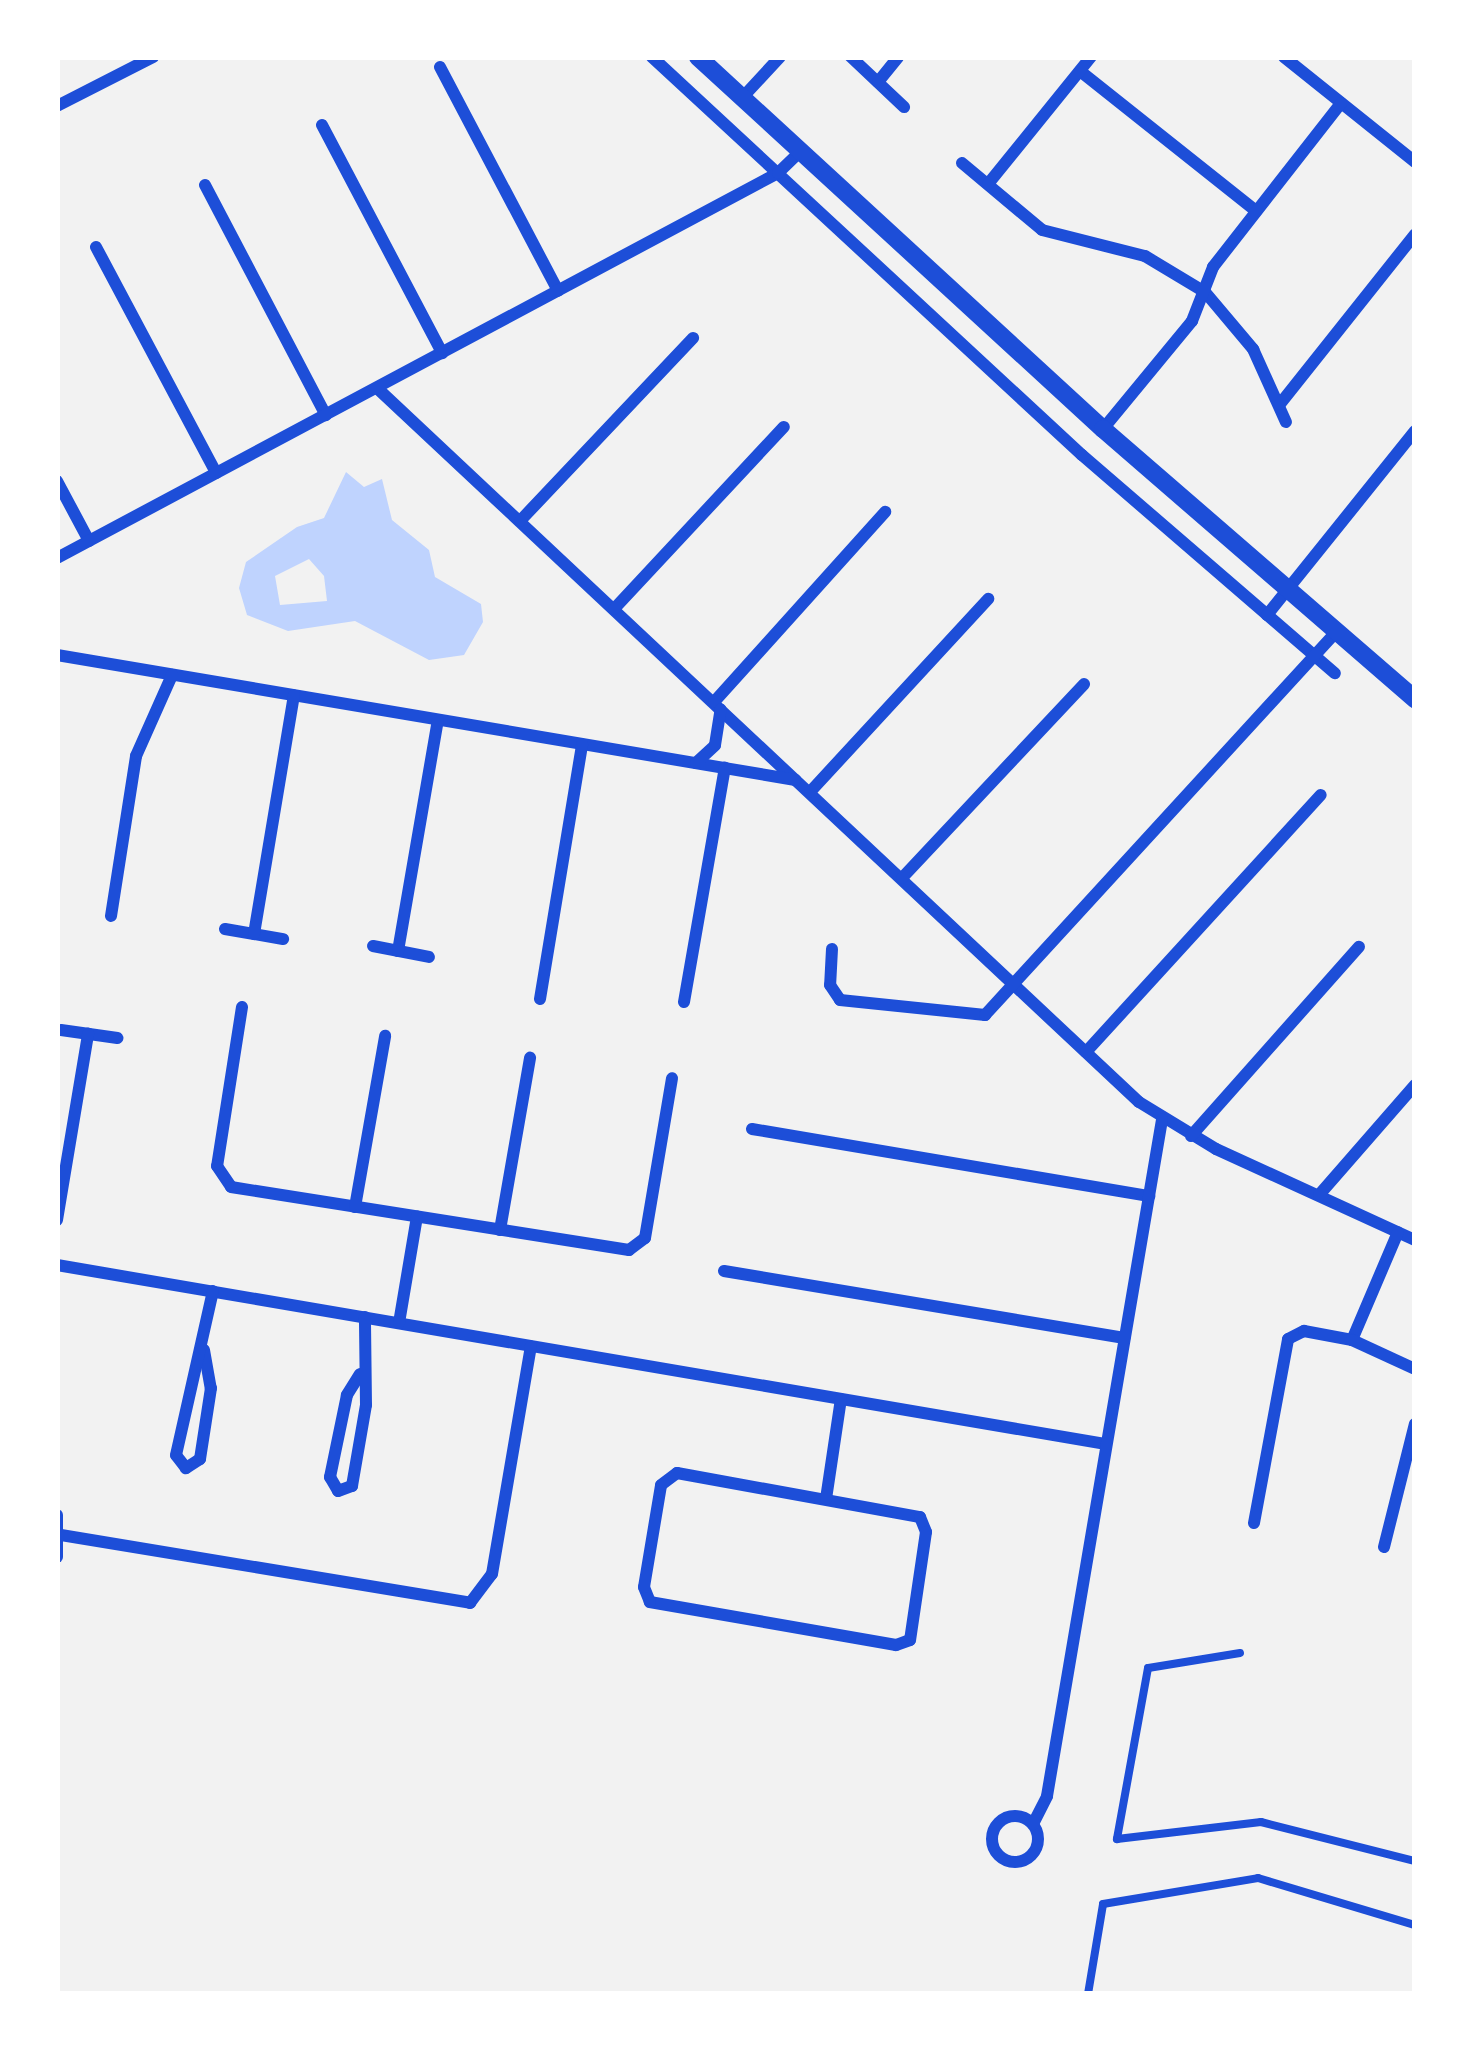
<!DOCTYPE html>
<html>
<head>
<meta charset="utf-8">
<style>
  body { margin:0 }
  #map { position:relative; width:1472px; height:2051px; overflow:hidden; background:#f2f2f2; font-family:Georgia,serif }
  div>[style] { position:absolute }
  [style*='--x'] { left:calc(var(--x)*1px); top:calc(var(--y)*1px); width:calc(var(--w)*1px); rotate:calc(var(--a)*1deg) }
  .water>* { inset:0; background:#bfd3fe }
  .service>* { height:8px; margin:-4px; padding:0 4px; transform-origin:4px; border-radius:4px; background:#1d4ed8 }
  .minor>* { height:12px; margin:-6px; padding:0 6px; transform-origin:6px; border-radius:6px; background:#1d4ed8 }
  .minor>.ring { margin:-6px; padding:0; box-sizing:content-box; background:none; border:12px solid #1d4ed8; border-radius:50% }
  .tertiary>* { height:18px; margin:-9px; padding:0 9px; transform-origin:9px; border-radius:9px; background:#1d4ed8 }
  span { translate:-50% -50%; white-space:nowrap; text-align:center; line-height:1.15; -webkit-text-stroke:12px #fff; paint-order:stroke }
  .frame { position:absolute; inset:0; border:60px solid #fff; pointer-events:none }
</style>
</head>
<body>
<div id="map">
  <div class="water">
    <div style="clip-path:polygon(evenodd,346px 472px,364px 487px,382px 479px,392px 520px,429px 550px,435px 577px,481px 604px,483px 622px,464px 655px,429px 660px,355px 621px,288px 631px,247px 615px,239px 588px,246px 562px,297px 527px,324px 518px,346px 472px,309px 559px,324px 576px,327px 601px,280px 605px,275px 576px,309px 559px)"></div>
  </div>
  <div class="service">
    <div style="--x:1240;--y:1653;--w:93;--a:170.7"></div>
    <div style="--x:1148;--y:1668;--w:174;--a:100.3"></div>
    <div style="--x:1117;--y:1839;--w:145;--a:-6.7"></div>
    <div style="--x:1261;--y:1822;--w:159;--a:14.2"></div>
    <div style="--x:1088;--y:1994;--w:91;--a:-80.5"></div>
    <div style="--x:1103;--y:1904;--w:157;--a:-9.5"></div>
    <div style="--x:1258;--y:1878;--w:164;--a:16.7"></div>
  </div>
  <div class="minor">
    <div style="--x:652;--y:57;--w:586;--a:42.79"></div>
    <div style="--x:1082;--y:455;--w:334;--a:40.8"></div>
    <div style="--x:851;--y:57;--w:73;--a:43.3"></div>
    <div style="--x:1284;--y:57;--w:168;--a:38.7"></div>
    <div style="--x:440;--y:67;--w:253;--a:62.2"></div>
    <div style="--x:1080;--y:71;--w:225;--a:38.5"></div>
    <div style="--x:878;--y:82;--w:32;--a:-51"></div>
    <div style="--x:742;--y:98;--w:56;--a:-47.2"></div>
    <div style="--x:57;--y:106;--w:108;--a:-27"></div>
    <div style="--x:322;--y:125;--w:258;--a:62.2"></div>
    <div style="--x:962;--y:163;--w:104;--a:39.9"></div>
    <div style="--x:1042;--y:230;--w:106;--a:14.2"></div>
    <div style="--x:1145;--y:256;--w:70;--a:31"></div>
    <div style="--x:1205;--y:292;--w:75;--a:49.9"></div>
    <div style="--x:1253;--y:349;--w:80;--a:65.7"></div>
    <div style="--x:988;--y:184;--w:164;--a:-51"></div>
    <div style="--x:205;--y:185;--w:260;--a:62.3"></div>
    <div style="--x:96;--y:247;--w:256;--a:62"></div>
    <div style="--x:377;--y:388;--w:1044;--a:43.14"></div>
    <div style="--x:1139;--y:1102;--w:90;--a:31.4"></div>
    <div style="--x:1216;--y:1149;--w:219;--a:24.6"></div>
    <div style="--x:1280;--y:404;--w:217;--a:-51.5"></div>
    <div style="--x:1103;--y:429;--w:140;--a:-50.5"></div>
    <div style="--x:1192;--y:321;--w:58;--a:-68.7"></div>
    <div style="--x:1213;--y:267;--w:208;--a:-52"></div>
    <div style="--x:57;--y:481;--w:68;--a:61.9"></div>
    <div style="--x:520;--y:521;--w:252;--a:-46.6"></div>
    <div style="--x:57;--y:558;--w:817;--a:-28.1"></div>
    <div style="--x:778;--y:173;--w:32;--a:-44"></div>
    <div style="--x:614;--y:609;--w:249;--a:-47"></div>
    <div style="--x:1267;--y:615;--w:236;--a:-51.2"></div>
    <div style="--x:57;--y:655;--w:749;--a:9.61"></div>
    <div style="--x:714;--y:702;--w:256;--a:-48"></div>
    <div style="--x:696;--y:763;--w:26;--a:-43"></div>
    <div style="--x:715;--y:745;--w:36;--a:-81"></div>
    <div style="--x:810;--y:792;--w:263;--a:-47.3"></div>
    <div style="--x:902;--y:878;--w:266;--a:-46.8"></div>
    <div style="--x:111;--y:916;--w:162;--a:-81.1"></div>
    <div style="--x:136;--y:756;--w:89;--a:-66"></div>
    <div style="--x:225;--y:929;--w:59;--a:9.8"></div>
    <div style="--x:254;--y:934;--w:242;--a:-80.5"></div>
    <div style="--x:373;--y:946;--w:57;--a:11.1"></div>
    <div style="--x:832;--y:949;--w:36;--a:93"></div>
    <div style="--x:830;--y:985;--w:18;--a:56"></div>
    <div style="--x:840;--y:1000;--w:146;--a:5.9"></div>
    <div style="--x:985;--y:1015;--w:521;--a:-47.49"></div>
    <div style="--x:398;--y:951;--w:234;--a:-80.2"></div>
    <div style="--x:540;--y:999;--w:258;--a:-80.6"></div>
    <div style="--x:684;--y:1002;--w:238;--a:-80.1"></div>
    <div style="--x:242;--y:1007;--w:161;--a:98.9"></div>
    <div style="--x:217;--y:1166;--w:25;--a:56"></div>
    <div style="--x:231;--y:1187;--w:403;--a:9"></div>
    <div style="--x:629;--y:1250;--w:20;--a:-37"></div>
    <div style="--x:645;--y:1238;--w:162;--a:-80.4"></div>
    <div style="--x:61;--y:1030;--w:57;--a:8.1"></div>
    <div style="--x:1086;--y:1052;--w:348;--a:-47.6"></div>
    <div style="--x:752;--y:1129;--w:403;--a:9.6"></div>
    <div style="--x:1191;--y:1136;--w:253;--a:-48.4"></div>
    <div style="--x:1319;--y:1195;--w:146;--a:-48.9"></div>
    <div style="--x:355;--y:1207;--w:174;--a:-80"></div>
    <div style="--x:57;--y:1220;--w:189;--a:-80.5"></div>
    <div style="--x:500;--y:1230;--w:175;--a:-80.1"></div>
    <div style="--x:57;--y:1265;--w:1063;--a:9.69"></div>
    <div style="--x:724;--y:1271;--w:406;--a:9.5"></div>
    <div style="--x:399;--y:1323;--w:108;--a:-80.4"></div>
    <div style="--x:1352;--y:1340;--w:117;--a:-66.9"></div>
    <div style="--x:204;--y:1350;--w:39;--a:80"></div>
    <div style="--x:211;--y:1388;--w:72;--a:98.8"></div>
    <div style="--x:200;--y:1459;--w:17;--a:147"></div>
    <div style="--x:186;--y:1468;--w:16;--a:-128"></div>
    <div style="--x:176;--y:1455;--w:168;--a:-77.3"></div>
    <div style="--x:360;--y:1374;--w:25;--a:122"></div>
    <div style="--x:347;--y:1395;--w:84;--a:101.7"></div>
    <div style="--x:330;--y:1477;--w:16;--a:60"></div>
    <div style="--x:338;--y:1491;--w:15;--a:-20"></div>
    <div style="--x:352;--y:1486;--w:82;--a:-80.2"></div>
    <div style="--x:366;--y:1405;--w:88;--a:-90.7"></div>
    <div style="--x:677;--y:1473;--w:247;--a:10.3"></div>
    <div style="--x:920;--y:1517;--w:16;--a:68"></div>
    <div style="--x:926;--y:1532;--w:109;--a:98.4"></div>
    <div style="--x:910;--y:1640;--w:15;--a:160"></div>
    <div style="--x:896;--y:1645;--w:250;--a:-170.1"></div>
    <div style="--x:650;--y:1602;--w:16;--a:-112"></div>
    <div style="--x:644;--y:1587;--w:103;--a:-80.5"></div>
    <div style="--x:661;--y:1485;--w:20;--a:-37"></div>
    <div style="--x:826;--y:1499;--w:101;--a:-81.5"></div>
    <div style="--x:57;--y:1515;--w:42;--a:90"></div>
    <div style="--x:1254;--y:1523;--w:187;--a:-79.5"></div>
    <div style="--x:1288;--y:1339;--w:18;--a:-27"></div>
    <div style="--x:1304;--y:1331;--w:49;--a:10.6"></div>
    <div style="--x:1352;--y:1340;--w:69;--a:24.7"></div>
    <div style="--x:61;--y:1535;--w:415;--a:9.4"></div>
    <div style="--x:470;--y:1603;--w:36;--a:-53"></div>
    <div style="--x:492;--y:1574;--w:231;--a:-80.3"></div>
    <div style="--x:1384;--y:1547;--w:127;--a:-75.9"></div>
    <div class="ring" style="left:992px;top:1816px;width:34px;height:34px"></div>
    <div style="--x:1033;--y:1824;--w:31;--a:-63"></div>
    <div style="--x:1047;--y:1796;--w:686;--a:-80.35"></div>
  </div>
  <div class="tertiary">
    <div style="--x:698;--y:57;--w:550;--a:42.57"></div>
    <div style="--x:1103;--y:429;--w:413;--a:40.9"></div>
  </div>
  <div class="frame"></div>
</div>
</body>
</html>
